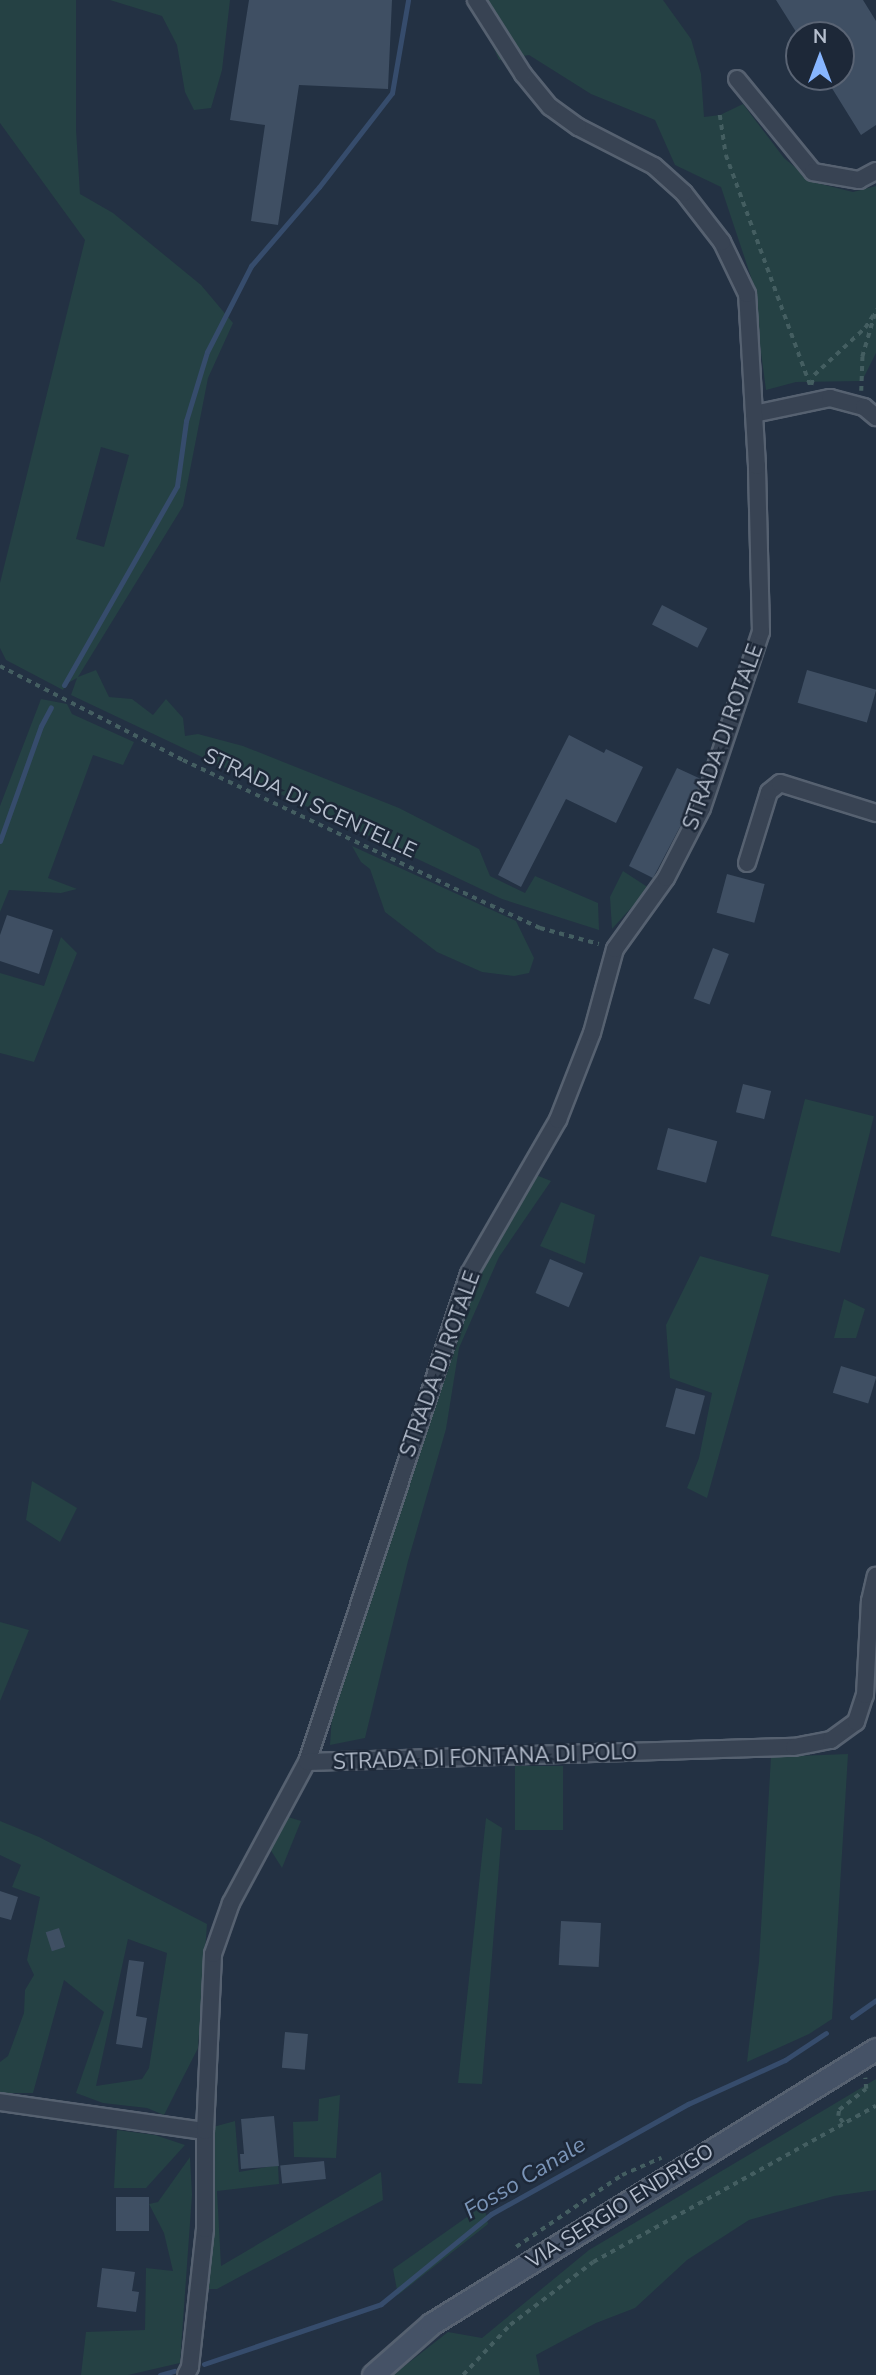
<!DOCTYPE html>
<html>
<head>
<meta charset="utf-8">
<style>
  body { margin:0 }
  #map { position:relative; width:876px; height:2375px; overflow:hidden; background:#233143; font-family:"Nunito Sans",sans-serif }
  div>[style] { position:absolute }
  [style*='--x'] { left:calc(var(--x)*1px); top:calc(var(--y)*1px); width:calc(var(--w)*1px); rotate:calc(var(--a)*1deg) }
  .green>* { inset:0; background:#254144; transform-origin:0 0 }
  .stream>* { height:5px; margin:-2.5px; padding:0 2.5px; transform-origin:2.5px; border-radius:2.5px; background:#364c6c }
  .building>* { inset:0; background:#3f4f63; transform-origin:0 0 }
  .path>* { height:3.5px; margin-top:-1.75px; transform-origin:0; background:repeating-linear-gradient(90deg,#445e61 0 5px,transparent 0 10px) }
  .roads { filter:drop-shadow(2px 0 #566170) drop-shadow(-2px 0 #566170) drop-shadow(0 2px #566170) drop-shadow(0 -2px #566170) }
  .street>* { height:16px; margin:-8px; padding:0 8px; transform-origin:8px; border-radius:8px; background:#384353 }
  .secondary>* { height:21px; margin:-10.5px; padding:0 10.5px; transform-origin:10.5px; border-radius:10.5px; background:#455266 }
  span { translate:-50% -50%; white-space:nowrap; text-align:center; line-height:1.15; -webkit-text-stroke:5px #1d2838; paint-order:stroke }
  .street-label { font-size:21px; color:#b5becd }
  .water-label { font-size:23px; color:#7a94b7; font-style:italic }
  .north { position:absolute; left:785px; top:21px; width:70px; height:70px; box-sizing:border-box; background:#1d2838; border:2px solid #5a6474; border-radius:50%; rotate:0deg; font-size:19px; font-weight:700; line-height:28px; text-align:center; color:#b5becd }
  .north::after { content:''; display:block; margin:auto; width:24px; height:32px; background:#87b6ff; clip-path:polygon(50% 0,100% 100%,50% 72%,0 100%) }
</style>
</head>
<body>
<div id="map">
  <div class="green">
    <div style="clip-path:polygon(evenodd,0 0,76px 0,76px 129px,80px 194px,113px 213px,201px 285px,233px 323px,208px 378px,183px 506px,78px 677px,96px 670px,109px 697px,132px 699px,153px 715px,166px 699px,183px 718px,185px 736px,198px 734px,243px 746px,399px 808px,479px 849px,490px 876px,525px 893px,535px 876px,598px 903px,599px 930px,502px 899px,71px 695px,77px 678px,66px 684px,63px 690px,6px 660px,0 648px,0 583px,85px 240px,0 123px,0 0,101px 447px,129px 455px,104px 547px,76px 539px,101px 447px)"></div>
    <div style="clip-path:polygon(110px 0,230px 0,222px 70px,211px 108px,194px 110px,185px 92px,177px 45px,162px 16px)"></div>
    <div style="clip-path:polygon(473px 0,663px 0,691px 39px,701px 74px,704px 117px,720px 115px,743px 104px,784px 158px,813px 182px,853px 192px,876px 186px,876px 353px,862px 381px,796px 382px,766px 390px,751px 277px,721px 187px,675px 165px,655px 120px,591px 94px,529px 55px,499px 60px)"></div>
    <div style="clip-path:polygon(41px 699px,67px 704px,72px 714px,134px 742px,123px 765px,93px 755px,48px 878px,77px 889px,61px 893px,9px 890px,0 912px,0 806px)"></div>
    <div style="clip-path:polygon(352px 846px,516px 921px,534px 958px,529px 973px,514px 976px,482px 972px,437px 952px,385px 912px,370px 869px,361px 862px)"></div>
    <div style="clip-path:polygon(623px 871px,649px 888px,612px 929px,610px 897px)"></div>
    <div style="clip-path:polygon(61px 937px,77px 953px,34px 1062px,0 1053px,0 973px,44px 986px)"></div>
    <div style="left:805px;top:1099px;width:71px;height:141px;rotate:14deg"></div>
    <div style="clip-path:polygon(536px 1175px,551px 1181px,499px 1257px,459px 1348px,446px 1429px,408px 1561px,365px 1738px,330px 1745px,333px 1699px,371px 1599px,451px 1346px,489px 1256px)"></div>
    <div style="clip-path:polygon(561px 1202px,595px 1215px,585px 1264px,540px 1246px)"></div>
    <div style="clip-path:polygon(700px 1256px,769px 1275px,707px 1498px,687px 1488px,699px 1458px,712px 1393px,670px 1378px,666px 1325px)"></div>
    <div style="clip-path:polygon(844px 1299px,865px 1309px,856px 1338px,834px 1338px)"></div>
    <div style="clip-path:polygon(32px 1481px,77px 1508px,60px 1542px,26px 1520px)"></div>
    <div style="clip-path:polygon(0 1622px,29px 1630px,0 1701px)"></div>
    <div style="clip-path:polygon(848px 1754px,832px 2019px,809px 2034px,747px 2062px,759px 1962px,771px 1757px)"></div>
    <div style="left:515px;top:1766px;width:48px;height:64px"></div>
    <div style="clip-path:polygon(288px 1817px,301px 1821px,282px 1868px,270px 1849px)"></div>
    <div style="clip-path:polygon(486px 1818px,502px 1828px,482px 2084px,458px 2083px)"></div>
    <div style="clip-path:polygon(evenodd,0 1821px,39px 1837px,207px 1924px,198px 2048px,164px 2115px,147px 2108px,103px 2103px,76px 2093px,104px 2012px,64px 1980px,33px 2093px,0 2093px,0 2062px,8px 2056px,24px 2013px,25px 1990px,34px 1975px,27px 1960px,40px 1897px,12px 1887px,21px 1865px,0 1855px,0 1821px,128px 1939px,167px 1953px,149px 2068px,142px 2079px,96px 2086px,128px 1939px)"></div>
    <div style="clip-path:polygon(876px 2079px,876px 2190px,834px 2196px,749px 2220px,687px 2260px,635px 2308px,596px 2323px,536px 2355px,540px 2375px,393px 2375px,448px 2332px,482px 2338px,589px 2250px)"></div>
    <div style="clip-path:polygon(340px 2095px,336px 2158px,294px 2157px,293px 2122px,318px 2121px,319px 2099px)"></div>
    <div style="clip-path:polygon(235px 2121px,239px 2172px,278px 2165px,279px 2184px,217px 2191px,221px 2266px,381px 2172px,383px 2200px,217px 2289px,205px 2289px,210px 2273px,213px 2127px)"></div>
    <div style="clip-path:polygon(117px 2130px,155px 2135px,185px 2145px,146px 2188px,114px 2188px)"></div>
    <div style="clip-path:polygon(190px 2157px,192px 2195px,180px 2363px,128px 2375px,81px 2375px,86px 2332px,145px 2330px,146px 2268px,173px 2271px,164px 2233px,149px 2204px,158px 2202px)"></div>
    <div style="clip-path:polygon(484px 2205px,488px 2224px,398px 2295px,393px 2269px)"></div>
  </div>
  <div class="stream">
    <div style="--x:64;--y:685;--w:229;--a:-60.4"></div>
    <div style="--x:177;--y:486;--w:66;--a:-82.1"></div>
    <div style="--x:186;--y:421;--w:72;--a:-73.1"></div>
    <div style="--x:207;--y:352;--w:97;--a:-62.9"></div>
    <div style="--x:251;--y:266;--w:104;--a:-49.3"></div>
    <div style="--x:319;--y:187;--w:119;--a:-52.2"></div>
    <div style="--x:392;--y:93;--w:94;--a:-80.2"></div>
    <div style="--x:0;--y:841;--w:122;--a:-70.4"></div>
    <div style="--x:41;--y:726;--w:21;--a:-62"></div>
    <div style="--x:852;--y:2017;--w:29;--a:-35"></div>
    <div style="--x:204;--y:2364;--w:187;--a:-18.7"></div>
    <div style="--x:381;--y:2304;--w:142;--a:-39.3"></div>
    <div style="--x:491;--y:2214;--w:226;--a:-29.2"></div>
    <div style="--x:688;--y:2104;--w:107;--a:-24.4"></div>
    <div style="--x:785;--y:2060;--w:49;--a:-33.4"></div>
    <div style="--x:160;--y:2375;--w:15;--a:-16"></div>
  </div>
  <div class="building">
    <div style="clip-path:polygon(249px 0,392px 0,388px 89px,299px 85px,278px 225px,251px 221px,265px 125px,230px 120px)"></div>
    <div style="clip-path:polygon(776px 0,863px 0,876px 21px,876px 125px,861px 135px,825px 77px,841px 77px,841px 35px,798px 35px)"></div>
    <div style="left:662px;top:605px;width:51px;height:22px;rotate:27deg"></div>
    <div style="left:807px;top:670px;width:72px;height:34px;rotate:16deg"></div>
    <div style="clip-path:polygon(569px 735px,604px 753px,606px 749px,643px 767px,616px 823px,566px 799px,521px 887px,498px 875px)"></div>
    <div style="clip-path:polygon(677px 768px,701px 779px,692px 804px,653px 878px,629px 866px)"></div>
    <div style="left:727px;top:874px;width:39px;height:40px;rotate:15deg"></div>
    <div style="clip-path:polygon(7px 915px,53px 930px,39px 974px,0 961px,0 935px)"></div>
    <div style="left:713px;top:948px;width:17px;height:54px;rotate:21deg"></div>
    <div style="left:743px;top:1084px;width:29px;height:29px;rotate:14deg"></div>
    <div style="left:668px;top:1128px;width:51px;height:43px;rotate:15deg"></div>
    <div style="left:550px;top:1259px;width:36px;height:37px;rotate:23deg"></div>
    <div style="left:841px;top:1366px;width:37px;height:28px;rotate:17deg"></div>
    <div style="left:676px;top:1388px;width:30px;height:40px;rotate:15deg"></div>
    <div style="clip-path:polygon(0 1891px,18px 1897px,11px 1920px,0 1917px)"></div>
    <div style="left:561px;top:1921px;width:40px;height:44px;rotate:3deg"></div>
    <div style="left:59px;top:1928px;width:20px;height:14px;rotate:72deg"></div>
    <div style="clip-path:polygon(129px 1960px,144px 1962px,136px 2016px,147px 2018px,142px 2048px,116px 2044px)"></div>
    <div style="left:285px;top:2032px;width:23px;height:36px;rotate:5deg"></div>
    <div style="clip-path:polygon(274px 2116px,279px 2166px,241px 2169px,240px 2154px,244px 2154px,241px 2119px)"></div>
    <div style="left:324px;top:2161px;width:18px;height:44px;rotate:84deg"></div>
    <div style="left:116px;top:2197px;width:33px;height:34px"></div>
    <div style="clip-path:polygon(102px 2268px,135px 2272px,132px 2291px,139px 2292px,136px 2312px,97px 2307px)"></div>
  </div>
  <div class="path">
    <div style="--x:720;--y:115;--w:40;--a:81.5"></div>
    <div style="--x:726;--y:155;--w:245;--a:69.9"></div>
    <div style="--x:811;--y:385;--w:10;--a:-73"></div>
    <div style="--x:814;--y:375;--w:69;--a:-42.7"></div>
    <div style="--x:865;--y:328;--w:17;--a:-57"></div>
    <div style="--x:861;--y:391;--w:34;--a:-88"></div>
    <div style="--x:862;--y:357;--w:50;--a:-73.7"></div>
    <div style="--x:0;--y:666;--w:206;--a:27.2"></div>
    <div style="--x:183;--y:760;--w:290;--a:25.3"></div>
    <div style="--x:445;--y:884;--w:105;--a:24.9"></div>
    <div style="--x:540;--y:928;--w:61;--a:15.2"></div>
    <div style="--x:843;--y:2123;--w:9;--a:-126"></div>
    <div style="--x:838;--y:2116;--w:6;--a:-81"></div>
    <div style="--x:839;--y:2110;--w:34;--a:-38"></div>
    <div style="--x:866;--y:2089;--w:11;--a:-95"></div>
    <div style="--x:516;--y:2247;--w:128;--a:-34.2"></div>
    <div style="--x:622;--y:2175;--w:43;--a:-23.6"></div>
    <div style="--x:463;--y:2375;--w:69;--a:-46.8"></div>
    <div style="--x:510;--y:2325;--w:104;--a:-37.2"></div>
    <div style="--x:593;--y:2262;--w:323;--a:-28.9"></div>
  </div>
  <div class="roads">
    <div class="street">
      <div style="--x:737;--y:79;--w:120;--a:50.7"></div>
      <div style="--x:813;--y:172;--w:47;--a:9.9"></div>
      <div style="--x:859;--y:180;--w:19;--a:-28"></div>
      <div style="--x:754;--y:414;--w:78;--a:-11.9"></div>
      <div style="--x:830;--y:398;--w:35;--a:15"></div>
      <div style="--x:864;--y:407;--w:16;--a:40"></div>
      <div style="--x:747;--y:863;--w:74;--a:-72.8"></div>
      <div style="--x:769;--y:792;--w:14;--a:-39"></div>
      <div style="--x:780;--y:783;--w:101;--a:17.4"></div>
      <div style="--x:307;--y:1762;--w:514;--a:-71.64"></div>
      <div style="--x:469;--y:1274;--w:178;--a:-60"></div>
      <div style="--x:558;--y:1120;--w:93;--a:-68.7"></div>
      <div style="--x:592;--y:1033;--w:87;--a:-74.7"></div>
      <div style="--x:615;--y:949;--w:87;--a:-54.3"></div>
      <div style="--x:666;--y:878;--w:79;--a:-62.8"></div>
      <div style="--x:702;--y:808;--w:186;--a:-71.5"></div>
      <div style="--x:761;--y:632;--w:166;--a:-91.4"></div>
      <div style="--x:757;--y:466;--w:172;--a:-93.3"></div>
      <div style="--x:747;--y:294;--w:58;--a:-115.7"></div>
      <div style="--x:722;--y:242;--w:62;--a:-127.8"></div>
      <div style="--x:684;--y:193;--w:40;--a:-138"></div>
      <div style="--x:654;--y:166;--w:85;--a:-152.8"></div>
      <div style="--x:578;--y:127;--w:34;--a:-144"></div>
      <div style="--x:550;--y:107;--w:43;--a:-129.3"></div>
      <div style="--x:523;--y:74;--w:88;--a:-122.4"></div>
      <div style="--x:0;--y:2102;--w:207;--a:8.1"></div>
      <div style="--x:186;--y:2375;--w:9;--a:-63"></div>
      <div style="--x:190;--y:2367;--w:139;--a:-83.8"></div>
      <div style="--x:205;--y:2229;--w:98;--a:-90"></div>
      <div style="--x:205;--y:2131;--w:177;--a:-87.4"></div>
      <div style="--x:213;--y:1954;--w:54;--a:-70.6"></div>
      <div style="--x:231;--y:1903;--w:160;--a:-61.7"></div>
      <div style="--x:307;--y:1762;--w:487;--a:-1.8"></div>
      <div style="--x:794;--y:1747;--w:38;--a:-11"></div>
      <div style="--x:831;--y:1740;--w:31;--a:-36"></div>
      <div style="--x:856;--y:1722;--w:28;--a:-72"></div>
      <div style="--x:865;--y:1695;--w:94;--a:-87"></div>
      <div style="--x:870;--y:1601;--w:26;--a:-77"></div>
    </div>
    <div class="secondary">
      <div style="--x:373;--y:2375;--w:77;--a:-41.3"></div>
      <div style="--x:431;--y:2324;--w:523;--a:-31.72"></div>
    </div>
  </div>
  <div class="street-label">
    <span style="left:723px;top:737px;rotate:-70deg">STRADA DI ROTALE</span>
    <span style="left:310px;top:803px;rotate:25deg">STRADA DI SCENTELLE</span>
    <span style="left:440px;top:1364px;rotate:-70deg">STRADA DI ROTALE</span>
    <span style="left:485px;top:1757px;rotate:-2deg">STRADA DI FONTANA DI POLO</span>
    <span style="left:620px;top:2206px;rotate:-32deg">VIA SERGIO ENDRIGO</span>
  </div>
  <div class="water-label">
    <span style="left:525px;top:2178px;rotate:-31deg">Fosso Canale</span>
  </div>
  <div class="north">N</div>
</div>
</body>
</html>
